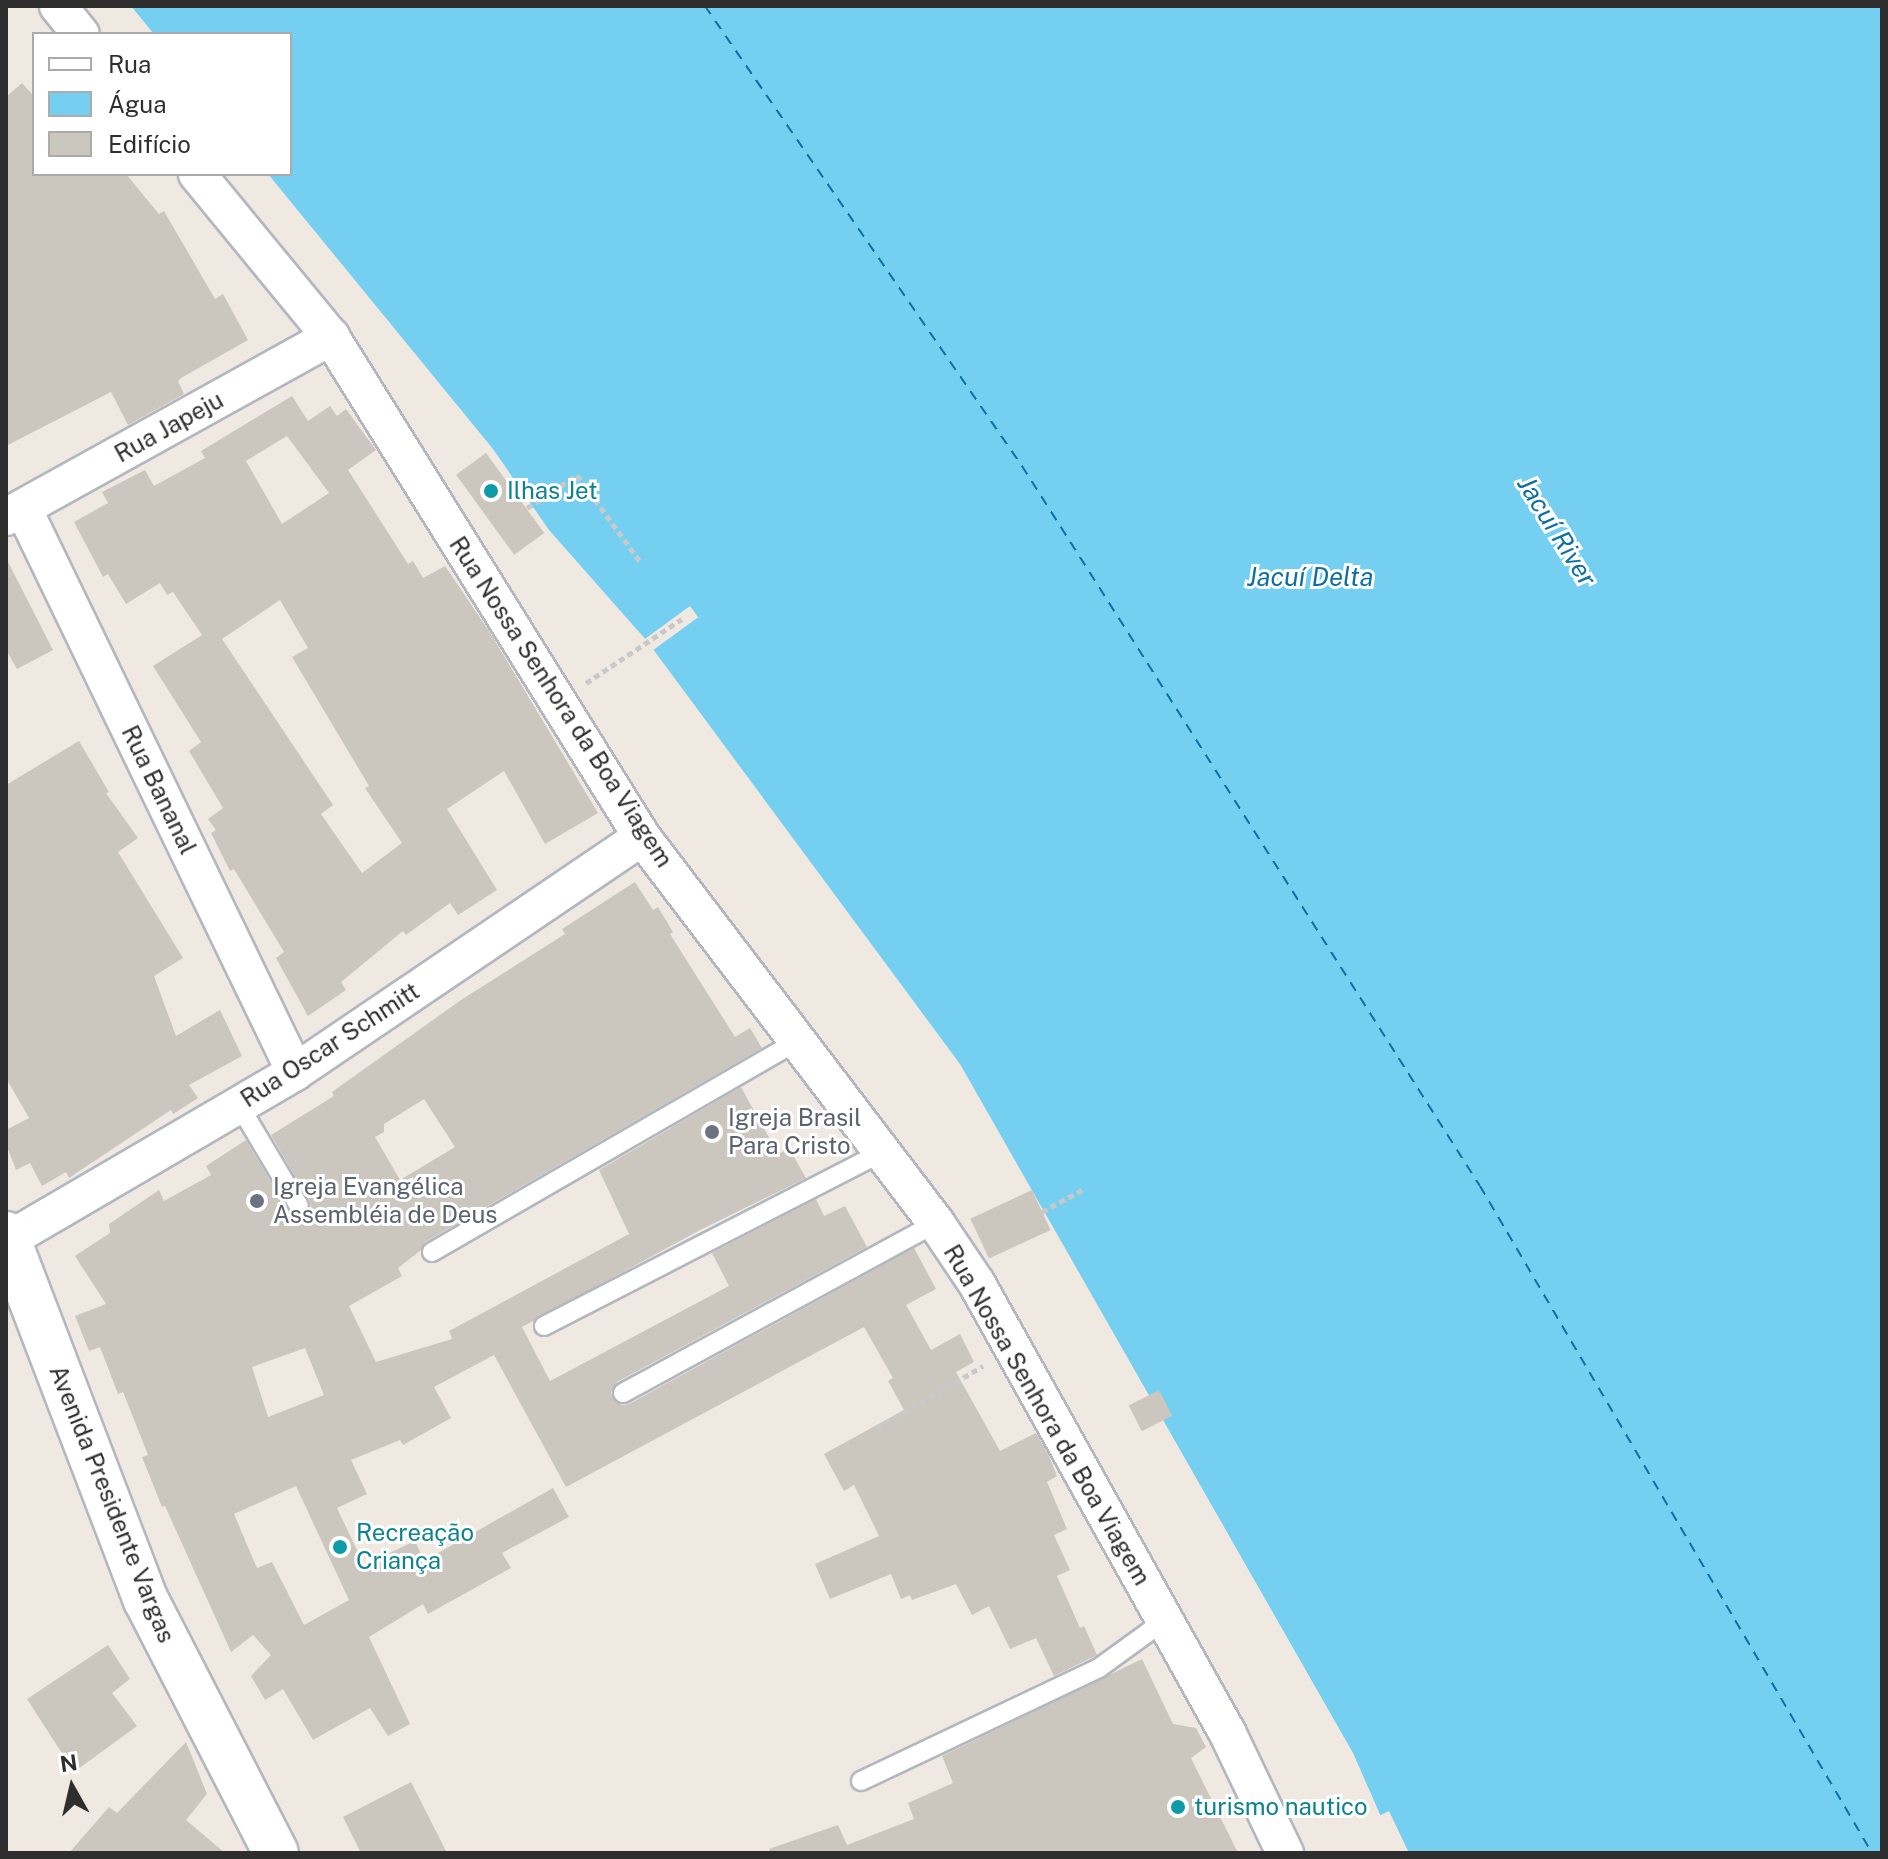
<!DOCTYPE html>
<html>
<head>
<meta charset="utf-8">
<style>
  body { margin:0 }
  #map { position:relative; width:1888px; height:1859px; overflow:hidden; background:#efe9e1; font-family:"Public Sans",sans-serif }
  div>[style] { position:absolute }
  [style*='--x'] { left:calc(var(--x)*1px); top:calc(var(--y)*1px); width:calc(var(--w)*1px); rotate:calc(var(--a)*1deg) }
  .water>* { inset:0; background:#75cff0 }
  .pier>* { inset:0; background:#efe9e1; transform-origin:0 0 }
  .ferry>* { height:2px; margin-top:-1px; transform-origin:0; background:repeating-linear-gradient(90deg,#0d6fa3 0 10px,transparent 0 18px) }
  .building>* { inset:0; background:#cbc7bf; transform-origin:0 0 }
  .path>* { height:5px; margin-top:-2.5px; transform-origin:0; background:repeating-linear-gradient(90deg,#c9c9c9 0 6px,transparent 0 10px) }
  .roads { filter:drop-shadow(2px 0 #b4b7c1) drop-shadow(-2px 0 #b4b7c1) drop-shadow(0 2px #b4b7c1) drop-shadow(0 -2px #b4b7c1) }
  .service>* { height:18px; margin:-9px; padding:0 9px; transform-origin:9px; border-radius:9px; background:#fff }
  .minor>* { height:36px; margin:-18px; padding:0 18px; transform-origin:18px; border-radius:18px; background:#fff }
  .tertiary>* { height:44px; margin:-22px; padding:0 22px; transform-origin:22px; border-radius:22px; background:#fff }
  .dots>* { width:22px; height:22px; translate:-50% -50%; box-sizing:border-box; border:4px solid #fff; border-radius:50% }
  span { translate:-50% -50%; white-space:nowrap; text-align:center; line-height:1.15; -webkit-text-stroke:6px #fff; paint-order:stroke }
  .street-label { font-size:24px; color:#2e2e2e }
  .culture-label { font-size:24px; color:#0d838f }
  .left { translate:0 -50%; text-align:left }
  .worship-label { font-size:24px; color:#5b616d }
  .water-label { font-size:26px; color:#0d6fa3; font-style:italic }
  .frame { position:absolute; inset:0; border:8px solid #2e2e2e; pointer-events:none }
  .legend { position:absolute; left:32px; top:32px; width:260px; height:144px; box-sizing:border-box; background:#fff; border:2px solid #ababab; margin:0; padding:10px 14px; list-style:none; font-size:24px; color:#2e2e2e }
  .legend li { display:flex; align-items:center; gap:16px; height:40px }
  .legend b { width:40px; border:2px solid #ababab }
  .north { position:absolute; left:32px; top:1747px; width:80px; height:80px; -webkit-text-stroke:6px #fff; paint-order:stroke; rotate:352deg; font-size:22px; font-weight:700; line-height:32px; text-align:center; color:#2e2e2e }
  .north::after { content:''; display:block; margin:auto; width:28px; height:36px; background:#2e2e2e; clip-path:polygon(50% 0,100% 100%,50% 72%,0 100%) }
</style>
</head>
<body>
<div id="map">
  <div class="water">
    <div style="clip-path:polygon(131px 6px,1882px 6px,1882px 1853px,1397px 1853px,1353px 1753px,960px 1064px,647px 641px,549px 530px,493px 449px,268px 174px,290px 174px,290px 34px,154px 34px)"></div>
  </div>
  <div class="pier">
    <div style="left:690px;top:606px;width:14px;height:56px;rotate:54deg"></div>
    <div style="clip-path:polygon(1389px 1811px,1409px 1853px,1393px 1853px,1377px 1817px)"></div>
  </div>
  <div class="ferry">
    <div style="--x:705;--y:6;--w:559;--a:55.43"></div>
    <div style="--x:1022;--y:466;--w:853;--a:57.54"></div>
    <div style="--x:1480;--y:1186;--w:774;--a:59.56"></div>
  </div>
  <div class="building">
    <div style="clip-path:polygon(22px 83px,34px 96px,34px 174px,126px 174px,159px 214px,164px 211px,215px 299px,223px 294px,248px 340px,181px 378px,178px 381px,184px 394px,128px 425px,111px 392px,6px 446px,6px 97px)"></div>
    <div style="clip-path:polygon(evenodd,292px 396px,308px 421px,330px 406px,337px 416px,346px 409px,376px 450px,348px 470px,408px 564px,413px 561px,423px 578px,445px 566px,489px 631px,598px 813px,545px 844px,504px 771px,447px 809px,497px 890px,458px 915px,450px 903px,406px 935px,403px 931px,341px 982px,346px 990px,308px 1016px,276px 958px,284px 952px,234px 869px,230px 871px,211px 833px,216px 830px,208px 819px,223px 808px,189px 751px,201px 742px,153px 666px,202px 635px,173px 592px,167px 595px,160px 583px,126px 604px,108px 574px,103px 577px,74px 522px,108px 503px,102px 492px,145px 470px,154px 486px,205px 458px,201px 451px,292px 396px,287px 436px,329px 493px,282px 524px,246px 461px,287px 436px,292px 396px,280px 600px,308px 648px,292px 657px,369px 786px,365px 788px,402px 843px,362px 873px,321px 814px,333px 805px,222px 639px,280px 600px)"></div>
    <div style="left:486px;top:453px;width:99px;height:37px;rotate:54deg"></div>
    <div style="clip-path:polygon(6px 558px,53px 650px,17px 669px,6px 650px)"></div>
    <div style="clip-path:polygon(79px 741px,109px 792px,106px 793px,138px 838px,118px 852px,183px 958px,154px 976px,176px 1036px,220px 1010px,242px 1056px,189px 1085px,198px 1098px,173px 1114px,171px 1110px,69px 1178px,66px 1172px,42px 1186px,30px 1163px,16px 1170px,6px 1144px,6px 1130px,29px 1118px,6px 1078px,6px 785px)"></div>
    <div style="clip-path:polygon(evenodd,635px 882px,653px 910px,658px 907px,673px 932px,670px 934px,735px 1037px,750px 1028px,762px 1048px,425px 1242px,420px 1251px,398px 1268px,402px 1276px,349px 1306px,376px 1362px,452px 1339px,449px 1331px,629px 1234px,599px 1170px,741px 1087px,778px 1154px,789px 1148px,806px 1178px,700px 1230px,522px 1327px,550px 1381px,729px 1286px,712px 1253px,816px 1199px,824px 1216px,845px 1206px,867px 1247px,617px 1382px,611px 1392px,613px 1399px,622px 1405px,629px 1404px,914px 1248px,936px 1289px,906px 1305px,931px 1350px,960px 1334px,974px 1362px,956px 1372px,1000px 1451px,1036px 1433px,1049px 1456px,1057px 1476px,1047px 1482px,1067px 1529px,1054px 1535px,1070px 1570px,1057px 1576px,1080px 1628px,1084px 1626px,1097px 1655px,1054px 1676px,1036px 1638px,1010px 1649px,989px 1606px,972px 1615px,956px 1584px,912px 1600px,910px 1595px,901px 1599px,891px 1574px,830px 1599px,815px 1564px,879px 1536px,854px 1485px,844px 1491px,824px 1454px,904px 1410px,888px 1381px,893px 1378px,864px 1327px,566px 1487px,494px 1355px,434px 1387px,451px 1418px,403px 1445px,400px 1440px,351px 1460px,367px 1494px,337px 1508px,364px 1565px,415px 1541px,424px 1561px,553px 1488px,569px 1517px,502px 1553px,511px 1568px,428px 1614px,423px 1604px,369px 1637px,410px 1724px,388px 1736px,370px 1708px,313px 1740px,283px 1689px,265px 1700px,251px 1676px,271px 1655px,253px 1635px,231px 1652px,165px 1506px,162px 1507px,142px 1457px,148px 1455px,123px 1392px,118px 1394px,100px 1347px,89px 1351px,75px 1316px,106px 1304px,75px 1256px,110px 1233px,109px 1224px,159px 1190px,164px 1201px,211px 1175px,206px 1166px,246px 1140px,289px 1213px,298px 1218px,306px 1216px,311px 1207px,309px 1200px,271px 1135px,334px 1096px,332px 1092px,461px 1000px,565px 934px,562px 929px,635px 882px,424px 1099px,455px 1147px,400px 1180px,375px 1137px,384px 1132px,384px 1124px,424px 1099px,635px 882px,305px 1348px,324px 1395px,268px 1417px,252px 1367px,305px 1348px,635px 882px,296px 1486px,349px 1600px,304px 1625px,272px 1562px,257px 1568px,234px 1514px,296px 1486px)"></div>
    <div style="left:1032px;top:1190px;width:44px;height:68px;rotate:65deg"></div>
    <div style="left:1159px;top:1390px;width:29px;height:34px;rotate:63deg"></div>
    <div style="clip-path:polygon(108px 1645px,130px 1679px,112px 1693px,137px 1726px,74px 1772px,27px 1699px)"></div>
    <div style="clip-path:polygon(1142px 1659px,1173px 1724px,1196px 1728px,1206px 1747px,1191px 1758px,1238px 1853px,770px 1853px,769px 1849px,838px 1825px,847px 1845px,914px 1819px,908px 1803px,953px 1783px,942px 1756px)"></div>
    <div style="clip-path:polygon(186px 1742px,207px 1794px,186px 1820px,225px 1853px,69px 1853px,109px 1807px,117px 1813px)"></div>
    <div style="clip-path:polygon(411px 1782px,447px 1853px,361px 1853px,343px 1817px)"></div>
  </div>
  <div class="path">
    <div style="--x:527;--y:508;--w:60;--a:-33.4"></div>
    <div style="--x:577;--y:475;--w:110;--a:53.9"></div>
    <div style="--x:586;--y:683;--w:115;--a:-33.7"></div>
    <div style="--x:1042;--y:1212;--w:46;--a:-28.8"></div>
    <div style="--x:877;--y:1428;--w:123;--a:-30.3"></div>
  </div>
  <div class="roads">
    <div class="service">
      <div style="--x:239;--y:1105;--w:117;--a:59.3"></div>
      <div style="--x:432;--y:1252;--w:422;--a:-30"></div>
      <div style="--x:544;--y:1326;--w:380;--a:-27.2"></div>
      <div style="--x:623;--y:1393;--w:356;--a:-28.5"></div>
      <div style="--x:861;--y:1781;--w:263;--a:-25.4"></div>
      <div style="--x:1099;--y:1668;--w:80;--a:-35.9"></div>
    </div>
    <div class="minor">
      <div style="--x:58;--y:6;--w:36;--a:51"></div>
      <div style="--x:197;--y:174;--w:211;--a:50.6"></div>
      <div style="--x:331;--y:337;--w:589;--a:58.12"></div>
      <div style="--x:642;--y:837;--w:485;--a:52.7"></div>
      <div style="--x:936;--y:1223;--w:73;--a:56.1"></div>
      <div style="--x:977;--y:1284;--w:513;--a:60.84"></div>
      <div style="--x:1227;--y:1732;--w:134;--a:64.4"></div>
      <div style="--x:23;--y:508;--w:626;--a:64.25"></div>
      <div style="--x:6;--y:517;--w:372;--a:-29"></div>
      <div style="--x:8;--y:1240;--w:333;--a:-30.3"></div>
      <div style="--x:295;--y:1072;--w:419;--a:-34.1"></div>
    </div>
    <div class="tertiary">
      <div style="--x:6;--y:1234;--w:392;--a:69.1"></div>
      <div style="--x:146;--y:1600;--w:284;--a:62.8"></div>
    </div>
  </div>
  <div class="dots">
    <div style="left:491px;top:491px;background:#0f9aa8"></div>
    <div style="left:712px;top:1132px;background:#6b7280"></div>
    <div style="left:257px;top:1201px;background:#6b7280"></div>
    <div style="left:340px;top:1547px;background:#0f9aa8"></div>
    <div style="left:1178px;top:1807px;background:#0f9aa8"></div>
  </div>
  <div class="street-label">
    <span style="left:169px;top:427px;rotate:-29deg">Rua Japeju</span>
    <span style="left:561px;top:702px;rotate:57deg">Rua Nossa Senhora da Boa Viagem</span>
    <span style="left:159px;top:790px;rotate:64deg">Rua Bananal</span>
    <span style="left:330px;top:1045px;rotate:-33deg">Rua Oscar Schmitt</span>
    <span style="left:1047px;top:1415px;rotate:60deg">Rua Nossa Senhora da Boa Viagem</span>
    <span style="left:112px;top:1504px;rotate:68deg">Avenida Presidente Vargas</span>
  </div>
  <div class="culture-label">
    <span class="left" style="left:507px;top:491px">Ilhas Jet</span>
    <span class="left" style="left:356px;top:1547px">Recreação<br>Criança</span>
    <span class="left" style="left:1194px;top:1807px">turismo nautico</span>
  </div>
  <div class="worship-label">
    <span class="left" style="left:728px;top:1132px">Igreja Brasil<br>Para Cristo</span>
    <span class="left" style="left:273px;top:1201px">Igreja Evangélica<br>Assembléia de Deus</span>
  </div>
  <div class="water-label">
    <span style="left:1557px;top:531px;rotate:58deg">Jacuí River</span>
    <span style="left:1310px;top:577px">Jacuí Delta</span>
  </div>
  <div class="frame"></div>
  <ul class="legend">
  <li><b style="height:10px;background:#fff"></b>Rua</li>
  <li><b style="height:22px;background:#75cff0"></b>Água</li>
  <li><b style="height:22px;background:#cbc7bf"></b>Edifício</li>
  </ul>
  <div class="north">N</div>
</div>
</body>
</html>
